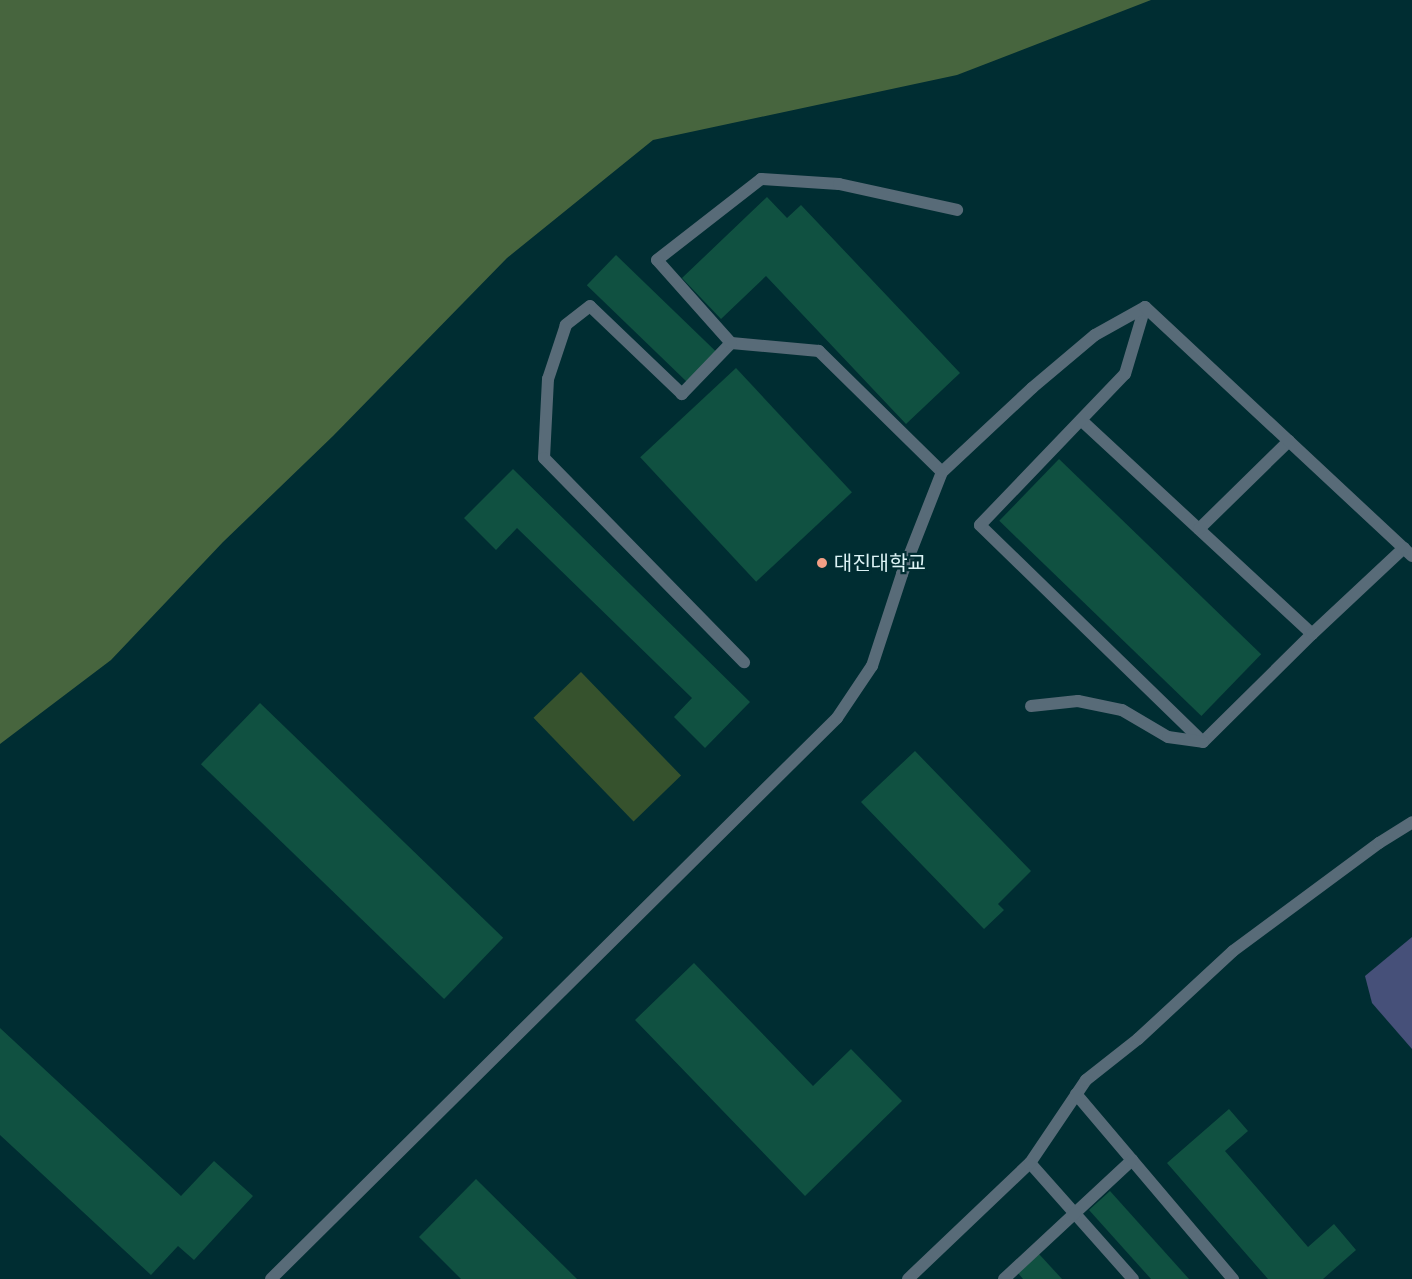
<!DOCTYPE html>
<html>
<head>
<meta charset="utf-8">
<style>
  body { margin:0 }
  #map { position:relative; width:1412px; height:1279px; overflow:hidden; background:#002d32; font-family:Helvetica,"Noto Sans KR",sans-serif }
  div>[style] { position:absolute }
  [style*='--x'] { left:calc(var(--x)*1px); top:calc(var(--y)*1px); width:calc(var(--w)*1px); rotate:calc(var(--a)*1deg) }
  .green>* { inset:0; background:#36522d; transform-origin:0 0 }
  .forest>* { inset:0; background:#47653e }
  .water>* { inset:0; background:#465079 }
  .building>* { inset:0; background:#105141; transform-origin:0 0 }
  .lane>* { height:12px; margin:-6px; padding:0 6px; transform-origin:6px; border-radius:6px; background:#586b78 }
  .dots>* { width:16px; height:16px; translate:-50% -50%; box-sizing:border-box; border:3px solid #002d32; border-radius:50% }
  span { translate:-50% -50%; white-space:nowrap; text-align:center; line-height:1.15; -webkit-text-stroke:4.5px #002d32; paint-order:stroke }
  .poi-label { font-size:20px; color:#dcf3f5 }
  .left { translate:0 -50%; text-align:left }
</style>
</head>
<body>
<div id="map">
  <div class="green">
    <div style="left:581px;top:672px;width:144px;height:66px;rotate:46deg"></div>
  </div>
  <div class="forest">
    <div style="clip-path:polygon(0 0,1151px 0,957px 75px,653px 140px,507px 258px,333px 436px,223px 542px,111px 660px,0 744px)"></div>
  </div>
  <div class="water">
    <div style="clip-path:polygon(1412px 937px,1412px 1049px,1372px 1003px,1365px 976px)"></div>
  </div>
  <div class="building">
    <div style="clip-path:polygon(767px 197px,787px 218px,801px 205px,960px 373px,906px 424px,766px 276px,721px 319px,682px 278px)"></div>
    <div style="left:616px;top:255px;width:140px;height:42px;rotate:44deg"></div>
    <div style="left:736px;top:368px;width:170px;height:131px;rotate:47deg"></div>
    <div style="left:1059px;top:459px;width:281px;height:86px;rotate:44deg"></div>
    <div style="clip-path:polygon(513px 469px,750px 702px,705px 748px,674px 717px,692px 698px,517px 528px,496px 550px,464px 518px)"></div>
    <div style="left:260px;top:703px;width:338px;height:85px;rotate:44deg"></div>
    <div style="clip-path:polygon(915px 751px,1031px 871px,998px 904px,1004px 910px,984px 929px,861px 802px)"></div>
    <div style="clip-path:polygon(694px 963px,813px 1086px,851px 1049px,902px 1101px,805px 1196px,635px 1020px)"></div>
    <div style="clip-path:polygon(0 1028px,181px 1196px,214px 1161px,253px 1196px,194px 1260px,178px 1246px,151px 1275px,0 1135px)"></div>
    <div style="clip-path:polygon(1229px 1109px,1248px 1131px,1225px 1151px,1308px 1247px,1334px 1224px,1356px 1250px,1323px 1279px,1268px 1279px,1167px 1163px)"></div>
    <div style="clip-path:polygon(476px 1179px,577px 1279px,461px 1279px,419px 1237px)"></div>
    <div style="clip-path:polygon(1110px 1191px,1189px 1279px,1151px 1279px,1089px 1210px)"></div>
    <div style="clip-path:polygon(1039px 1254px,1062px 1279px,1023px 1279px,1018px 1273px)"></div>
  </div>
  <div class="lane">
    <div style="--x:731;--y:343;--w:71;--a:133.9"></div>
    <div style="--x:682;--y:394;--w:127;--a:-136.3"></div>
    <div style="--x:590;--y:306;--w:31;--a:142"></div>
    <div style="--x:566;--y:325;--w:57;--a:108.4"></div>
    <div style="--x:548;--y:379;--w:79;--a:92.9"></div>
    <div style="--x:544;--y:458;--w:286;--a:45.6"></div>
    <div style="--x:1081;--y:420;--w:315;--a:42.8"></div>
    <div style="--x:1312;--y:634;--w:153;--a:135.3"></div>
    <div style="--x:1203;--y:742;--w:311;--a:-135.8"></div>
    <div style="--x:980;--y:525;--w:209;--a:-46.2"></div>
    <div style="--x:1125;--y:374;--w:70;--a:-73.4"></div>
    <div style="--x:942;--y:472;--w:173;--a:-135.5"></div>
    <div style="--x:819;--y:351;--w:88;--a:-174.8"></div>
    <div style="--x:731;--y:343;--w:111;--a:-131.7"></div>
    <div style="--x:657;--y:260;--w:132;--a:-37.9"></div>
    <div style="--x:761;--y:179;--w:78;--a:3.7"></div>
    <div style="--x:839;--y:184;--w:121;--a:12.4"></div>
    <div style="--x:1199;--y:529;--w:126;--a:-44.4"></div>
    <div style="--x:1312;--y:634;--w:126;--a:-43.1"></div>
    <div style="--x:1031;--y:706;--w:47;--a:-6.1"></div>
    <div style="--x:1078;--y:701;--w:45;--a:11.6"></div>
    <div style="--x:1122;--y:710;--w:53;--a:30.4"></div>
    <div style="--x:1168;--y:737;--w:35;--a:8"></div>
    <div style="--x:1076;--y:1094;--w:243;--a:49.7"></div>
    <div style="--x:1030;--y:1163;--w:155;--a:48.4"></div>
    <div style="--x:271;--y:1279;--w:797;--a:-44.75"></div>
    <div style="--x:837;--y:718;--w:63;--a:-56.1"></div>
    <div style="--x:872;--y:666;--w:97;--a:-71.9"></div>
    <div style="--x:902;--y:574;--w:110;--a:-68.6"></div>
    <div style="--x:942;--y:472;--w:123;--a:-43"></div>
    <div style="--x:1032;--y:388;--w:82;--a:-40.1"></div>
    <div style="--x:1095;--y:335;--w:57;--a:-29.2"></div>
    <div style="--x:1145;--y:307;--w:365;--a:43"></div>
    <div style="--x:908;--y:1279;--w:168;--a:-43.6"></div>
    <div style="--x:1030;--y:1163;--w:100;--a:-56"></div>
    <div style="--x:1086;--y:1080;--w:66;--a:-38.3"></div>
    <div style="--x:1138;--y:1039;--w:129;--a:-42.8"></div>
    <div style="--x:1233;--y:951;--w:182;--a:-36.5"></div>
    <div style="--x:1379;--y:843;--w:39;--a:-32"></div>
    <div style="--x:1004;--y:1279;--w:175;--a:-42.9"></div>
  </div>
  <div class="dots">
    <div style="left:822px;top:563px;background:#f39f85"></div>
  </div>
  <div class="poi-label">
    <span class="left" style="left:834px;top:563px">대진대학교</span>
  </div>
</div>
</body>
</html>
